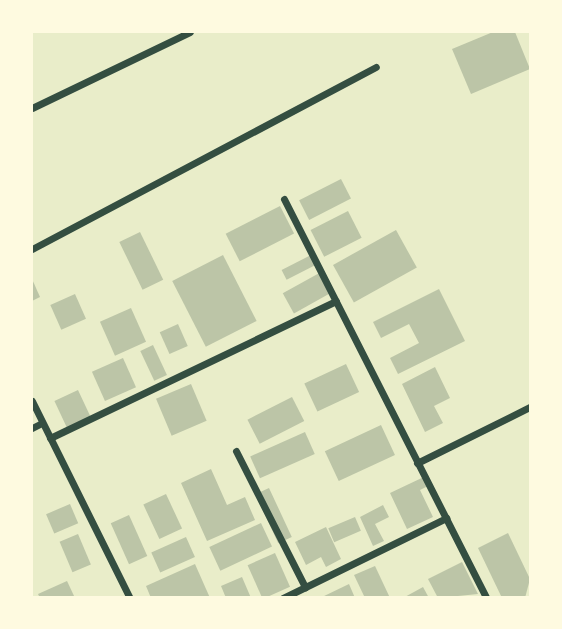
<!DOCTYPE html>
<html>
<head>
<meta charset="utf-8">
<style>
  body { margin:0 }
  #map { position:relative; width:562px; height:629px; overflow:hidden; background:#e9edc9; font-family:"Source Sans 3",sans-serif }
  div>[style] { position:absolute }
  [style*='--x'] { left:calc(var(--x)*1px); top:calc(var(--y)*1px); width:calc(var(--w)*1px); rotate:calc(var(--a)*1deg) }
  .building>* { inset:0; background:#bcc5a7; transform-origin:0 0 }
  .minor>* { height:7px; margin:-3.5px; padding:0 3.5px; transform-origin:3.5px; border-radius:3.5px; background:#344e41 }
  span { translate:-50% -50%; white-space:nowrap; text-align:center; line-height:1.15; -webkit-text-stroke:5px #fefae0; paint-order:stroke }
  .frame { position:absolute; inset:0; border:33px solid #fefae0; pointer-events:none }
</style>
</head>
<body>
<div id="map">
  <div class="building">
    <div style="clip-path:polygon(493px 32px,515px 32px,530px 69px,471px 94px,452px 49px)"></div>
    <div style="left:341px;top:179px;width:22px;height:47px;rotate:63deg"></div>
    <div style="left:280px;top:206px;width:31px;height:61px;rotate:63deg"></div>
    <div style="left:348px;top:211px;width:30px;height:42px;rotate:63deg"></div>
    <div style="left:396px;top:230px;width:43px;height:72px;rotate:61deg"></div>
    <div style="left:140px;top:232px;width:53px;height:23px;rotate:64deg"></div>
    <div style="left:223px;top:255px;width:74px;height:57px;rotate:63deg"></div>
    <div style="left:311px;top:255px;width:11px;height:33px;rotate:63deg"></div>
    <div style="left:323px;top:271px;width:23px;height:46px;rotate:61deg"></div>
    <div style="clip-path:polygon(32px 279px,40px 297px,32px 301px)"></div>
    <div style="clip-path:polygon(439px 289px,465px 341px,398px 374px,390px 358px,419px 343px,409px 324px,381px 338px,373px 322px)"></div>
    <div style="left:75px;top:294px;width:27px;height:27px;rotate:66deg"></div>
    <div style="left:131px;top:308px;width:37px;height:34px;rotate:66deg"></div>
    <div style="left:178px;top:324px;width:24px;height:20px;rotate:66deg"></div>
    <div style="left:153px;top:345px;width:33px;height:14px;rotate:65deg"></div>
    <div style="left:123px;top:358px;width:32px;height:34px;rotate:66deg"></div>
    <div style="left:346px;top:364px;width:31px;height:46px;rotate:65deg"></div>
    <div style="clip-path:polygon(435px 367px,450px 398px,434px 406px,443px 423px,425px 432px,402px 384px)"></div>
    <div style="left:191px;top:384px;width:40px;height:38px;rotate:67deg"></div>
    <div style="left:78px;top:390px;width:31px;height:26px;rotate:65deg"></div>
    <div style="left:292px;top:397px;width:27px;height:50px;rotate:63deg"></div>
    <div style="left:381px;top:425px;width:33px;height:62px;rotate:65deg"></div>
    <div style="left:305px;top:432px;width:24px;height:60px;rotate:66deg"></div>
    <div style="clip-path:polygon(211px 469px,227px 505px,245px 497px,255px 520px,207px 541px,181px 483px)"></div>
    <div style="clip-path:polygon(428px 475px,432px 484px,420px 490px,433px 517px,407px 529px,390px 493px)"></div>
    <div style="left:269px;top:488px;width:54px;height:15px;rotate:65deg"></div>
    <div style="left:166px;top:494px;width:38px;height:25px;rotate:65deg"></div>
    <div style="left:70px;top:504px;width:21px;height:26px;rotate:67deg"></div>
    <div style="clip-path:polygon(383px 505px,389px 517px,375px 524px,384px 541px,373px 546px,360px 517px)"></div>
    <div style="left:129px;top:515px;width:45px;height:20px;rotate:66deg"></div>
    <div style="left:355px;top:517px;width:15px;height:29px;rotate:67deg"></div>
    <div style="left:261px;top:523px;width:26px;height:57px;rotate:65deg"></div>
    <div style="clip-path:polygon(326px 527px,341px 559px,326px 567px,321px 557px,306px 565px,295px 542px)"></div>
    <div style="clip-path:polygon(508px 533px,530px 579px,525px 598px,502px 598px,478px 548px)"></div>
    <div style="left:78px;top:534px;width:33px;height:20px;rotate:67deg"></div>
    <div style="left:186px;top:537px;width:22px;height:38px;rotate:66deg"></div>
    <div style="left:275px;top:553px;width:37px;height:30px;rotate:66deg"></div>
    <div style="clip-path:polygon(462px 562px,478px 594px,438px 598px,428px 579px)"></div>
    <div style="clip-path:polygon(195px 564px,210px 598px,151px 598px,146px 586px)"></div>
    <div style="clip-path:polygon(375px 566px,390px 598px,365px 598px,354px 575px)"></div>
    <div style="clip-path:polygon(242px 577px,251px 598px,226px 598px,221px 586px)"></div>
    <div style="clip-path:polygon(67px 581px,75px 598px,40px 598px,38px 594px)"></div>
    <div style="clip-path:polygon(349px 584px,355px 598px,320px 598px)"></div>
    <div style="clip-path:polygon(423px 587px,429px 598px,403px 598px)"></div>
  </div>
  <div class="minor">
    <div style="--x:32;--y:108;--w:175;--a:-25.7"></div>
    <div style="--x:284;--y:199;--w:447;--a:63.1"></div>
    <div style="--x:32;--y:249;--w:389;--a:-27.9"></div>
    <div style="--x:32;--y:401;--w:220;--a:63.6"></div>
    <div style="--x:32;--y:428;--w:11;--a:-27"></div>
    <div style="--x:50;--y:438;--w:317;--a:-25.6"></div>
    <div style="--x:236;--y:451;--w:153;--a:63.1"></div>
    <div style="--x:417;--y:463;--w:126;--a:-26.4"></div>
    <div style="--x:283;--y:598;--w:182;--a:-26.1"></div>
  </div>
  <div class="frame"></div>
</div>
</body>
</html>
